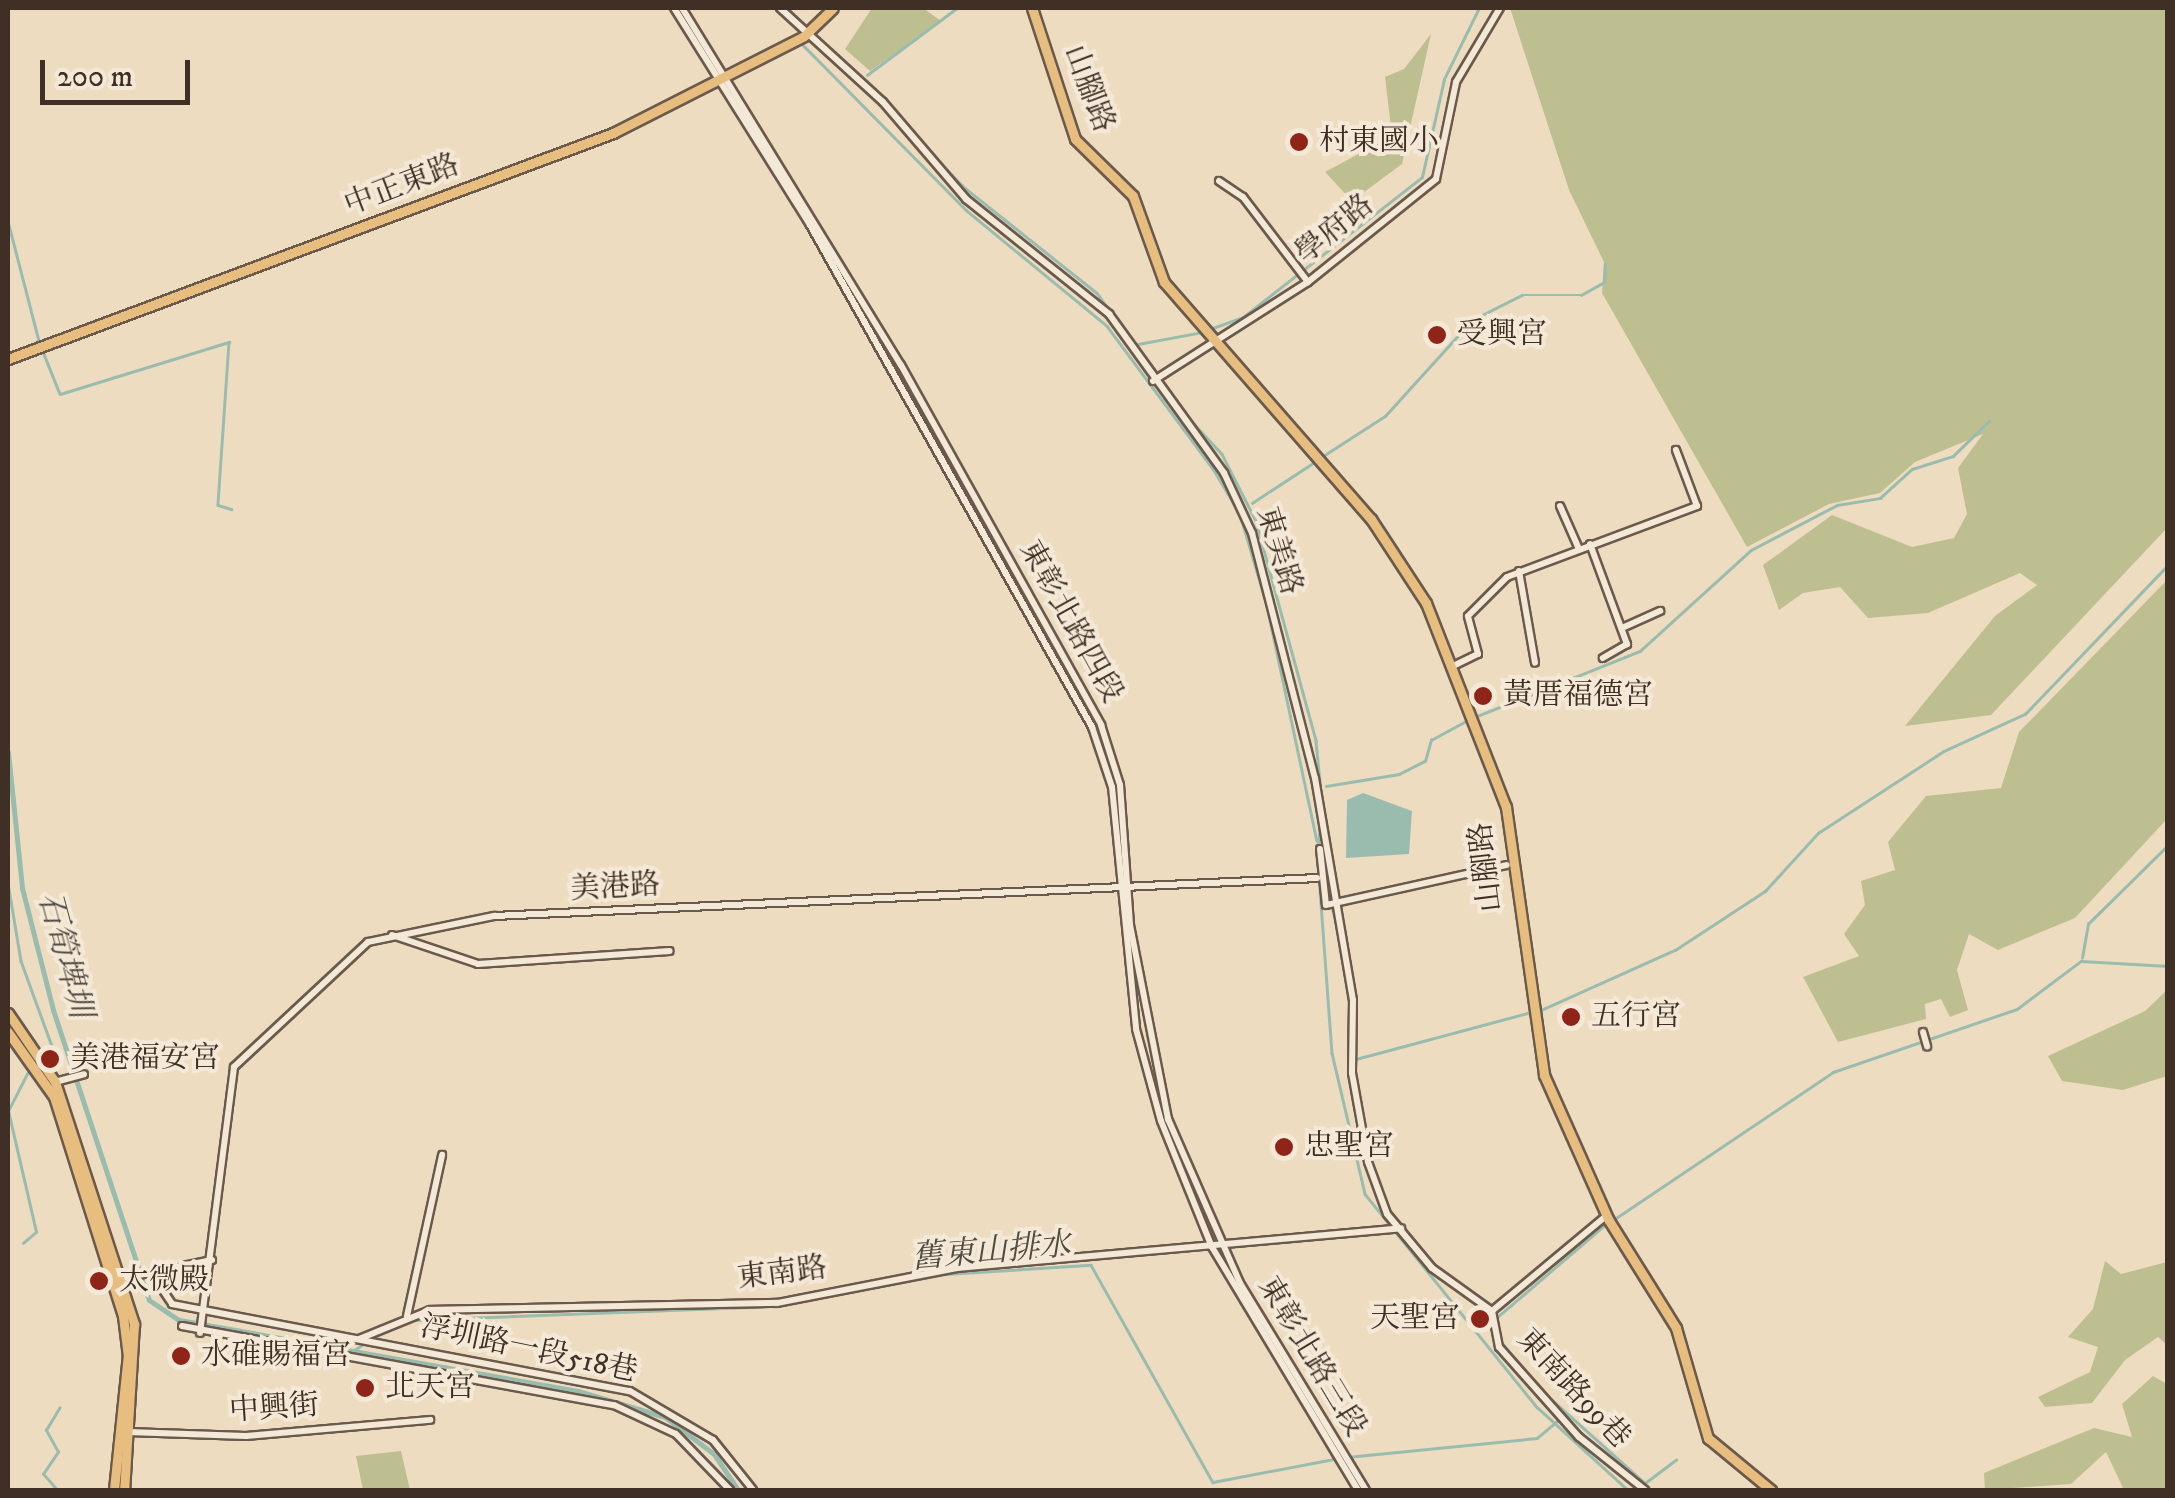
<!DOCTYPE html>
<html>
<head>
<meta charset="utf-8">
<style>
  body { margin:0 }
  #map { position:relative; width:2175px; height:1498px; overflow:hidden; background:#eedcc1; font-family:"IM FELL DW Pica","Noto Serif TC",serif }
  div>[style] { position:absolute }
  [style*='--x'] { left:calc(var(--x)*1px); top:calc(var(--y)*1px); width:calc(var(--w)*1px); rotate:calc(var(--a)*1deg) }
  .green>* { inset:0; background:#bebf90 }
  .water>* { inset:0; background:#9abcaf }
  .stream>* { height:2.5px; margin:-1.25px; padding:0 1.25px; transform-origin:1.25px; border-radius:1.25px; background:#9abcaf }
  .canal>* { height:5px; margin:-2.5px; padding:0 2.5px; transform-origin:2.5px; border-radius:2.5px; background:#9abcaf }
  .roads { filter:drop-shadow(2px 0 #6b5a4c) drop-shadow(-2px 0 #6b5a4c) drop-shadow(0 2px #6b5a4c) drop-shadow(0 -2px #6b5a4c) }
  .minor>* { height:6px; margin:-3px; padding:0 3px; transform-origin:3px; border-radius:3px; background:#f4e8d7 }
  .major>* { height:9px; margin:-4.5px; padding:0 4.5px; transform-origin:4.5px; border-radius:4.5px; background:#e7be80 }
  .dots>* { width:28px; height:28px; translate:-50% -50%; box-sizing:border-box; border:5px solid #f4e8d7; border-radius:50% }
  span { translate:-50% -50%; white-space:nowrap; text-align:center; line-height:1.15; -webkit-text-stroke:8px #f4e8d7; paint-order:stroke }
  .street-label { font-size:30px; color:#3f2f25 }
  .poi-label { font-size:30px; color:#3f2f25 }
  .left { translate:0 -50%; text-align:left }
  .right { translate:-100% -50%; text-align:right }
  .water-label { font-size:32px; color:#514b41; font-style:italic }
  .frame { position:absolute; inset:0; border:10px solid #3f2f25; pointer-events:none }
  .scale { position:absolute; left:40px; top:60px; width:150px; height:45px; box-sizing:border-box; border:5px solid #3f2f25; border-top:0; padding-left:12px; font-size:30px; line-height:35px; white-space:nowrap; color:#3f2f25; -webkit-text-stroke:8px #f4e8d7; paint-order:stroke }
</style>
</head>
<body>
<div id="map">
  <div class="green">
    <div style="clip-path:polygon(872px 8px,923px 8px,941px 21px,870px 71px,845px 49px)"></div>
    <div style="clip-path:polygon(1510px 8px,2167px 8px,2167px 528px,1991px 715px,1905px 726px,1995px 616px,2037px 585px,2020px 573px,1928px 613px,1868px 618px,1840px 587px,1803px 593px,1779px 610px,1763px 565px,1832px 515px,1912px 547px,1954px 538px,1967px 514px,1958px 468px,1983px 434px,1915px 462px,1880px 493px,1829px 504px,1747px 547px,1602px 293px,1604px 262px,1569px 190px)"></div>
    <div style="clip-path:polygon(1431px 34px,1402px 164px,1352px 201px,1325px 172px,1392px 136px,1385px 77px,1404px 69px)"></div>
    <div style="clip-path:polygon(2167px 580px,2167px 819px,2075px 918px,1998px 950px,1969px 934px,1957px 970px,1968px 1010px,1950px 1017px,1941px 999px,1925px 1004px,1926px 1019px,1838px 1042px,1803px 977px,1859px 956px,1844px 934px,1865px 905px,1861px 881px,1895px 870px,1888px 842px,1926px 796px,2001px 788px,2019px 732px)"></div>
    <div style="clip-path:polygon(2167px 990px,2167px 1076px,2123px 1090px,2062px 1081px,2048px 1056px,2145px 1011px)"></div>
    <div style="clip-path:polygon(2105px 1261px,2121px 1274px,2167px 1262px,2167px 1345px,2158px 1337px,2125px 1360px,2092px 1403px,2045px 1407px,2038px 1397px,2090px 1372px,2098px 1347px,2068px 1337px,2093px 1309px)"></div>
    <div style="clip-path:polygon(2153px 1376px,2167px 1384px,2167px 1490px,2124px 1490px,2106px 1452px,2071px 1484px,1985px 1490px,1984px 1473px,2094px 1428px,2132px 1437px,2122px 1404px)"></div>
    <div style="clip-path:polygon(401px 1451px,410px 1490px,363px 1490px,356px 1456px)"></div>
  </div>
  <div class="water">
    <div style="clip-path:polygon(1363px 793px,1412px 811px,1409px 854px,1346px 858px,1347px 800px)"></div>
  </div>
  <div class="stream">
    <div style="--x:789;--y:8;--w:13;--a:58"></div>
    <div style="--x:813;--y:34;--w:216;--a:45.4"></div>
    <div style="--x:965;--y:188;--w:169;--a:38.5"></div>
    <div style="--x:1097;--y:293;--w:92;--a:53.9"></div>
    <div style="--x:803;--y:45;--w:232;--a:45.3"></div>
    <div style="--x:966;--y:210;--w:183;--a:39.4"></div>
    <div style="--x:1107;--y:326;--w:179;--a:53.4"></div>
    <div style="--x:1214;--y:470;--w:51;--a:59.4"></div>
    <div style="--x:1240;--y:514;--w:96;--a:73.6"></div>
    <div style="--x:1267;--y:606;--w:240;--a:78"></div>
    <div style="--x:8;--y:66;--w:7;--a:90"></div>
    <div style="--x:867;--y:75;--w:112;--a:-36.7"></div>
    <div style="--x:8;--y:221;--w:124;--a:75.5"></div>
    <div style="--x:1210;--y:329;--w:35;--a:-20"></div>
    <div style="--x:1243;--y:317;--w:227;--a:-38"></div>
    <div style="--x:1422;--y:177;--w:100;--a:-77.3"></div>
    <div style="--x:1444;--y:79;--w:79;--a:-63.8"></div>
    <div style="--x:1138;--y:344;--w:66;--a:-10.5"></div>
    <div style="--x:42;--y:349;--w:48;--a:68.2"></div>
    <div style="--x:60;--y:394;--w:177;--a:-17.1"></div>
    <div style="--x:229;--y:342;--w:163;--a:93.9"></div>
    <div style="--x:218;--y:505;--w:14;--a:17"></div>
    <div style="--x:1184;--y:413;--w:56;--a:47.2"></div>
    <div style="--x:1222;--y:454;--w:75;--a:63.1"></div>
    <div style="--x:1256;--y:521;--w:228;--a:74.7"></div>
    <div style="--x:1316;--y:741;--w:62;--a:84.5"></div>
    <div style="--x:1323;--y:456;--w:74;--a:-32.8"></div>
    <div style="--x:1385;--y:416;--w:130;--a:-47.8"></div>
    <div style="--x:1472;--y:320;--w:56;--a:-26.6"></div>
    <div style="--x:1522;--y:295;--w:59;--a:0"></div>
    <div style="--x:1581;--y:295;--w:26;--a:-29"></div>
    <div style="--x:1604;--y:282;--w:17;--a:-87"></div>
    <div style="--x:1252;--y:503;--w:77;--a:-33.3"></div>
    <div style="--x:1475;--y:717;--w:178;--a:-21.8"></div>
    <div style="--x:1640;--y:651;--w:150;--a:-42.3"></div>
    <div style="--x:1751;--y:550;--w:97;--a:-27.6"></div>
    <div style="--x:1837;--y:505;--w:44;--a:-9.2"></div>
    <div style="--x:1880;--y:498;--w:43;--a:-42.2"></div>
    <div style="--x:1912;--y:469;--w:43;--a:-17.6"></div>
    <div style="--x:1953;--y:456;--w:50;--a:-44.2"></div>
    <div style="--x:1326;--y:786;--w:74;--a:-9.3"></div>
    <div style="--x:1399;--y:774;--w:29;--a:-27"></div>
    <div style="--x:1425;--y:761;--w:22;--a:-74"></div>
    <div style="--x:1431;--y:740;--w:42;--a:-28.4"></div>
    <div style="--x:1318;--y:848;--w:27;--a:-86"></div>
    <div style="--x:1317;--y:849;--w:205;--a:85.8"></div>
    <div style="--x:1332;--y:1053;--w:145;--a:76.8"></div>
    <div style="--x:1365;--y:1194;--w:274;--a:51.1"></div>
    <div style="--x:1537;--y:1407;--w:123;--a:42.4"></div>
    <div style="--x:8;--y:883;--w:79;--a:80.5"></div>
    <div style="--x:21;--y:961;--w:90;--a:70"></div>
    <div style="--x:52;--y:1046;--w:15;--a:132"></div>
    <div style="--x:1327;--y:885;--w:47;--a:76.6"></div>
    <div style="--x:2082;--y:958;--w:35;--a:-80"></div>
    <div style="--x:2088;--y:924;--w:112;--a:-44.6"></div>
    <div style="--x:1345;--y:973;--w:37;--a:82"></div>
    <div style="--x:1539;--y:1011;--w:149;--a:-24.2"></div>
    <div style="--x:1675;--y:950;--w:108;--a:-33.2"></div>
    <div style="--x:1765;--y:891;--w:79;--a:-47.6"></div>
    <div style="--x:1818;--y:833;--w:150;--a:-33.1"></div>
    <div style="--x:1944;--y:751;--w:89;--a:-24.6"></div>
    <div style="--x:2025;--y:714;--w:207;--a:-46.2"></div>
    <div style="--x:1349;--y:1049;--w:16;--a:-90"></div>
    <div style="--x:1356;--y:1059;--w:181;--a:-15"></div>
    <div style="--x:1613;--y:1220;--w:265;--a:-33.9"></div>
    <div style="--x:1833;--y:1072;--w:194;--a:-18.9"></div>
    <div style="--x:2017;--y:1009;--w:80;--a:-36.9"></div>
    <div style="--x:2081;--y:961;--w:87;--a:3.3"></div>
    <div style="--x:23;--y:1243;--w:17;--a:-40"></div>
    <div style="--x:36;--y:1232;--w:124;--a:-103"></div>
    <div style="--x:8;--y:1111;--w:46;--a:-62.9"></div>
    <div style="--x:1495;--y:1319;--w:146;--a:-40.6"></div>
    <div style="--x:412;--y:1320;--w:363;--a:-2.2"></div>
    <div style="--x:775;--y:1306;--w:174;--a:-10.6"></div>
    <div style="--x:946;--y:1274;--w:145;--a:-3.6"></div>
    <div style="--x:1091;--y:1265;--w:249;--a:60.7"></div>
    <div style="--x:1213;--y:1482;--w:128;--a:-10.8"></div>
    <div style="--x:1500;--y:1340;--w:42;--a:51.8"></div>
    <div style="--x:353;--y:1351;--w:14;--a:-34"></div>
    <div style="--x:1541;--y:1390;--w:140;--a:41.8"></div>
    <div style="--x:1645;--y:1483;--w:39;--a:-37"></div>
    <div style="--x:1347;--y:1457;--w:191;--a:-5.7"></div>
    <div style="--x:1537;--y:1438;--w:35;--a:-40"></div>
    <div style="--x:57;--y:1490;--w:21;--a:-131"></div>
    <div style="--x:43;--y:1474;--w:27;--a:-56"></div>
    <div style="--x:58;--y:1452;--w:25;--a:-119"></div>
    <div style="--x:46;--y:1430;--w:26;--a:-59"></div>
  </div>
  <div class="canal">
    <div style="--x:8;--y:752;--w:137;--a:84.1"></div>
    <div style="--x:22;--y:888;--w:126;--a:75.7"></div>
    <div style="--x:53;--y:1010;--w:305;--a:71.7"></div>
    <div style="--x:149;--y:1300;--w:36;--a:34"></div>
    <div style="--x:179;--y:1320;--w:405;--a:10.1"></div>
    <div style="--x:578;--y:1391;--w:91;--a:16.6"></div>
    <div style="--x:665;--y:1417;--w:61;--a:37.1"></div>
    <div style="--x:714;--y:1454;--w:43;--a:56.3"></div>
  </div>
  <div class="roads">
    <div class="minor">
      <div style="--x:674;--y:8;--w:256;--a:57.9"></div>
      <div style="--x:810;--y:225;--w:576;--a:60.67"></div>
      <div style="--x:1092;--y:727;--w:63;--a:71.6"></div>
      <div style="--x:1112;--y:787;--w:243;--a:84.3"></div>
      <div style="--x:1136;--y:1029;--w:95;--a:74.8"></div>
      <div style="--x:1161;--y:1121;--w:136;--a:68"></div>
      <div style="--x:1212;--y:1247;--w:283;--a:59"></div>
      <div style="--x:682;--y:8;--w:419;--a:58.5"></div>
      <div style="--x:901;--y:365;--w:412;--a:60.9"></div>
      <div style="--x:1101;--y:725;--w:63;--a:72.4"></div>
      <div style="--x:1120;--y:785;--w:140;--a:85.9"></div>
      <div style="--x:1130;--y:925;--w:198;--a:78.9"></div>
      <div style="--x:1168;--y:1119;--w:179;--a:66.3"></div>
      <div style="--x:1240;--y:1283;--w:242;--a:58.7"></div>
      <div style="--x:780;--y:8;--w:139;--a:42.4"></div>
      <div style="--x:883;--y:102;--w:128;--a:49.4"></div>
      <div style="--x:966;--y:199;--w:184;--a:38.8"></div>
      <div style="--x:1109;--y:314;--w:196;--a:54.1"></div>
      <div style="--x:1224;--y:473;--w:66;--a:65"></div>
      <div style="--x:1252;--y:533;--w:253;--a:75.6"></div>
      <div style="--x:1315;--y:778;--w:225;--a:80.3"></div>
      <div style="--x:1353;--y:1000;--w:73;--a:90.8"></div>
      <div style="--x:1352;--y:1073;--w:90;--a:79.8"></div>
      <div style="--x:1368;--y:1162;--w:55;--a:69.9"></div>
      <div style="--x:1387;--y:1214;--w:70;--a:50.2"></div>
      <div style="--x:1432;--y:1268;--w:74;--a:35.6"></div>
      <div style="--x:1219;--y:181;--w:29;--a:34"></div>
      <div style="--x:1243;--y:197;--w:107;--a:52.6"></div>
      <div style="--x:1153;--y:381;--w:184;--a:-32.6"></div>
      <div style="--x:1308;--y:282;--w:164;--a:-38.8"></div>
      <div style="--x:1436;--y:179;--w:99;--a:-78.3"></div>
      <div style="--x:1456;--y:82;--w:86;--a:-59.3"></div>
      <div style="--x:1560;--y:506;--w:47;--a:66.2"></div>
      <div style="--x:1590;--y:544;--w:107;--a:69.7"></div>
      <div style="--x:1627;--y:644;--w:28;--a:150"></div>
      <div style="--x:1519;--y:571;--w:93;--a:80.1"></div>
      <div style="--x:1622;--y:628;--w:42;--a:-24.1"></div>
      <div style="--x:1451;--y:667;--w:30;--a:-26"></div>
      <div style="--x:1478;--y:654;--w:39;--a:-105"></div>
      <div style="--x:1468;--y:616;--w:55;--a:-45"></div>
      <div style="--x:1507;--y:577;--w:203;--a:-20.5"></div>
      <div style="--x:1697;--y:506;--w:60;--a:-110.6"></div>
      <div style="--x:1320;--y:849;--w:56;--a:83.9"></div>
      <div style="--x:1326;--y:905;--w:185;--a:-12.5"></div>
      <div style="--x:392;--y:935;--w:91;--a:18.6"></div>
      <div style="--x:478;--y:964;--w:192;--a:-3.9"></div>
      <div style="--x:1923;--y:1032;--w:15;--a:74"></div>
      <div style="--x:55;--y:1082;--w:30;--a:-15"></div>
      <div style="--x:152;--y:1274;--w:36;--a:56"></div>
      <div style="--x:172;--y:1304;--w:466;--a:10.8"></div>
      <div style="--x:630;--y:1391;--w:96;--a:30.6"></div>
      <div style="--x:713;--y:1440;--w:64;--a:51.3"></div>
      <div style="--x:119;--y:1279;--w:95;--a:-11.5"></div>
      <div style="--x:1492;--y:1311;--w:37;--a:79"></div>
      <div style="--x:1499;--y:1347;--w:120;--a:48.4"></div>
      <div style="--x:1579;--y:1437;--w:85;--a:38.8"></div>
      <div style="--x:1492;--y:1311;--w:148;--a:-39.8"></div>
      <div style="--x:407;--y:1316;--w:165;--a:-77.7"></div>
      <div style="--x:182;--y:1326;--w:439;--a:10.4"></div>
      <div style="--x:614;--y:1405;--w:68;--a:25.1"></div>
      <div style="--x:676;--y:1434;--w:78;--a:46"></div>
      <div style="--x:200;--y:1333;--w:268;--a:-82.7"></div>
      <div style="--x:234;--y:1067;--w:183;--a:-43"></div>
      <div style="--x:368;--y:942;--w:129;--a:-11.7"></div>
      <div style="--x:494;--y:916;--w:824;--a:-2.64"></div>
      <div style="--x:359;--y:1339;--w:77;--a:-22.2"></div>
      <div style="--x:430;--y:1310;--w:347;--a:-1.2"></div>
      <div style="--x:777;--y:1303;--w:183;--a:-11"></div>
      <div style="--x:957;--y:1268;--w:446;--a:-5.1"></div>
      <div style="--x:128;--y:1432;--w:118;--a:1.9"></div>
      <div style="--x:246;--y:1436;--w:185;--a:-5"></div>
    </div>
    <div class="major">
      <div style="--x:1032;--y:8;--w:138;--a:71.8"></div>
      <div style="--x:1075;--y:139;--w:81;--a:44.5"></div>
      <div style="--x:1133;--y:196;--w:91;--a:70.2"></div>
      <div style="--x:1164;--y:282;--w:315;--a:48.9"></div>
      <div style="--x:1371;--y:519;--w:100;--a:56.8"></div>
      <div style="--x:1426;--y:603;--w:219;--a:68.6"></div>
      <div style="--x:1506;--y:807;--w:271;--a:81.9"></div>
      <div style="--x:1544;--y:1075;--w:158;--a:66"></div>
      <div style="--x:1608;--y:1219;--w:128;--a:58"></div>
      <div style="--x:1676;--y:1328;--w:115;--a:73.8"></div>
      <div style="--x:1708;--y:1438;--w:82;--a:39.5"></div>
      <div style="--x:8;--y:359;--w:646;--a:-20.48"></div>
      <div style="--x:613;--y:133;--w:214;--a:-26.9"></div>
      <div style="--x:804;--y:36;--w:40;--a:-44"></div>
      <div style="--x:8;--y:1013;--w:83;--a:55.7"></div>
      <div style="--x:55;--y:1082;--w:255;--a:71.9"></div>
      <div style="--x:134;--y:1324;--w:166;--a:93.4"></div>
      <div style="--x:8;--y:1032;--w:80;--a:54.7"></div>
      <div style="--x:54;--y:1097;--w:230;--a:72.5"></div>
      <div style="--x:123;--y:1316;--w:38;--a:83"></div>
      <div style="--x:128;--y:1354;--w:137;--a:95.9"></div>
    </div>
  </div>
  <div class="dots">
    <div style="left:1299px;top:142px;background:#8f2418"></div>
    <div style="left:1437px;top:335px;background:#8f2418"></div>
    <div style="left:1483px;top:696px;background:#8f2418"></div>
    <div style="left:1571px;top:1017px;background:#8f2418"></div>
    <div style="left:50px;top:1059px;background:#8f2418"></div>
    <div style="left:1284px;top:1147px;background:#8f2418"></div>
    <div style="left:99px;top:1281px;background:#8f2418"></div>
    <div style="left:1480px;top:1319px;background:#8f2418"></div>
    <div style="left:181px;top:1356px;background:#8f2418"></div>
    <div style="left:365px;top:1388px;background:#8f2418"></div>
  </div>
  <div class="street-label">
    <span style="left:1088px;top:89px;rotate:69deg">山腳路</span>
    <span style="left:402px;top:186px;rotate:-21deg">中正東路</span>
    <span style="left:1335px;top:230px;rotate:-39deg">學府路</span>
    <span style="left:1278px;top:551px;rotate:73deg">東美路</span>
    <span style="left:1070px;top:622px;rotate:61deg">東彰北路四段</span>
    <span style="left:1487px;top:867px;rotate:-97deg">山腳路</span>
    <span style="left:615px;top:888px;rotate:-3deg">美港路</span>
    <span style="left:782px;top:1274px;rotate:-7deg">東南路</span>
    <span style="left:529px;top:1350px;rotate:12deg">浮圳路一段518巷</span>
    <span style="left:1311px;top:1357px;rotate:59deg">東彰北路三段</span>
    <span style="left:1573px;top:1389px;rotate:47deg">東南路99巷</span>
    <span style="left:274px;top:1409px;rotate:-4deg">中興街</span>
  </div>
  <div class="poi-label">
    <span class="left" style="left:1319px;top:142px">村東國小</span>
    <span class="left" style="left:1457px;top:335px">受興宮</span>
    <span class="left" style="left:1503px;top:696px">黃厝福德宮</span>
    <span class="left" style="left:1591px;top:1017px">五行宮</span>
    <span class="left" style="left:70px;top:1059px">美港福安宮</span>
    <span class="left" style="left:1304px;top:1147px">忠聖宮</span>
    <span class="left" style="left:119px;top:1281px">太微殿</span>
    <span class="right" style="left:1460px;top:1319px">天聖宮</span>
    <span class="left" style="left:201px;top:1356px">水碓賜福宮</span>
    <span class="left" style="left:385px;top:1388px">北天宮</span>
  </div>
  <div class="water-label">
    <span style="left:64px;top:955px;rotate:75deg">石筍埤圳</span>
    <span style="left:991px;top:1252px;rotate:-5deg">舊東山排水</span>
  </div>
  <div class="frame"></div>
  <div class="scale">200 m</div>
</div>
</body>
</html>
